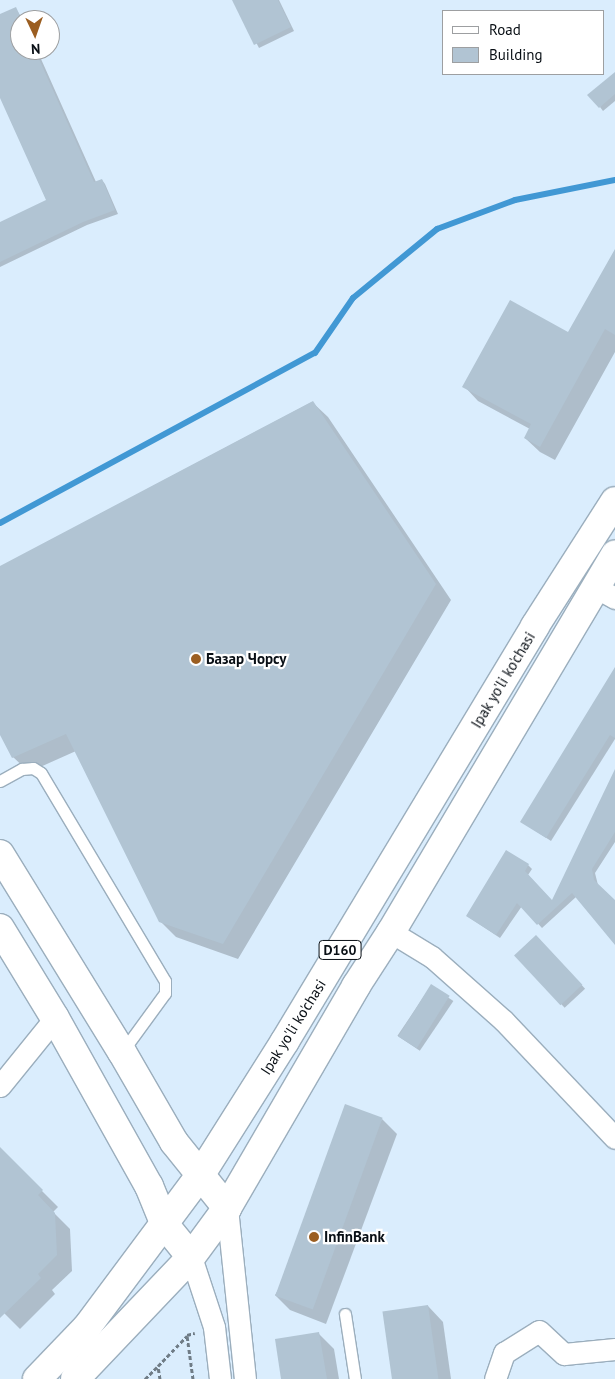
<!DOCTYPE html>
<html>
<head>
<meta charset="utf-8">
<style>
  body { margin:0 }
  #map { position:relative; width:615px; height:1379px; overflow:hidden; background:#daedfd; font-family:"PT Sans",sans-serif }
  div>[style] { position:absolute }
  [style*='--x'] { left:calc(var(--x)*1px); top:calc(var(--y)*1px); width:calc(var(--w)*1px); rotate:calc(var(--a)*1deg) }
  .shadow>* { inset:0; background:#0003; transform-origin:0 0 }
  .stream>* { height:6px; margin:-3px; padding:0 3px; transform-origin:3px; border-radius:3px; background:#4198d4 }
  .building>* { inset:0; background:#b1c4d3; transform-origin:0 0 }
  .path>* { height:3px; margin-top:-1.5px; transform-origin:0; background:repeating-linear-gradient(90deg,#6f7c86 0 4px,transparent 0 6.5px) }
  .roads { filter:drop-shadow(1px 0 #9baebd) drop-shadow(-1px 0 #9baebd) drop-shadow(0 1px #9baebd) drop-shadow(0 -1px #9baebd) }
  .service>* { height:11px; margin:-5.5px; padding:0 5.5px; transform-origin:5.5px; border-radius:5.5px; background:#fff }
  .minor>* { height:21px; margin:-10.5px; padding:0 10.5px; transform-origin:10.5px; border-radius:10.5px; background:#fff }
  .secondary>* { height:28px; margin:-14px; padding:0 14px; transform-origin:14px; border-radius:14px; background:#fff }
  .primary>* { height:28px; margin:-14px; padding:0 14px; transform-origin:14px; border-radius:14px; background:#fff }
  .dots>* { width:14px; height:14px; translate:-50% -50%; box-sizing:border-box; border:2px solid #fff; border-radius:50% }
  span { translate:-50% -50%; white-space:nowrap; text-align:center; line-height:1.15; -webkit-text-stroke:4.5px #fff; paint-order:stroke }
  .shield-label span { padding:1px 4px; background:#fff; border:1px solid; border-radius:4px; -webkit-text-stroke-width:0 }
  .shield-label { font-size:14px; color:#090f15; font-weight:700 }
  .poi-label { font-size:15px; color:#090f15; font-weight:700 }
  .left { translate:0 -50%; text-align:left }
  .street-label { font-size:15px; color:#090f15 }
  .legend { position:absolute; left:442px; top:10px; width:162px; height:65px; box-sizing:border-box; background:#fff; border:1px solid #9d9fa1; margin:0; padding:6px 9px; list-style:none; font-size:15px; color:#090f15 }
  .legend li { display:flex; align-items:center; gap:10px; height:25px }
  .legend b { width:25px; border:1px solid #9d9fa1 }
  .north { position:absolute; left:10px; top:10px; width:50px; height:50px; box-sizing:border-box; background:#fff; border:1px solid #9d9fa1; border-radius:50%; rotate:177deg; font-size:14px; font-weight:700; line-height:20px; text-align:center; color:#090f15 }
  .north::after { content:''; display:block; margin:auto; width:18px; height:22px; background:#9b5e21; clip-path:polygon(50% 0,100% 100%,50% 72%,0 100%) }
</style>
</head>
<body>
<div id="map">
  <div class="shadow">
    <div style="clip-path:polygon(234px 0,279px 0,294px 31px,259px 48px)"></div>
    <div style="clip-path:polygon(16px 9px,23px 20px,20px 20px,20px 50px,37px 50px,96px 182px,102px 180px,105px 184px,118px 214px,87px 225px,0 267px,0 223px,47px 201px,0 95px,0 16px)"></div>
    <div style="clip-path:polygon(615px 73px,615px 101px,603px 111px,600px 107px)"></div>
    <div style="clip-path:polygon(615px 272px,615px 352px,555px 460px,540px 452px,525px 438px,530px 429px,478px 401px,464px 386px,568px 334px)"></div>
    <div style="clip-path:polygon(312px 402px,328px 417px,451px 600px,238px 959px,176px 937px,160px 921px,76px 751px,29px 772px,13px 757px,0 732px,0 567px)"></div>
    <div style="clip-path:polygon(615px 669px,615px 739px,551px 841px,522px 822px)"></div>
    <div style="clip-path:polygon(615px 772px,615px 842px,595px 873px,598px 885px,615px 902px,615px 943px,576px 897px,542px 928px,522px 906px,500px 938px,467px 916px,528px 865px,532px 869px,528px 875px,553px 902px)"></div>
    <div style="left:536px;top:936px;width:72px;height:28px;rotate:47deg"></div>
    <div style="left:431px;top:986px;width:27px;height:60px;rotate:34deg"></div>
    <div style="clip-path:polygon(382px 1119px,397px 1134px,326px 1324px,290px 1310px,275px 1295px)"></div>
    <div style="clip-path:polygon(0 1149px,58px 1207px,53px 1212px,70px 1229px,72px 1271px,52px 1290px,55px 1294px,20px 1329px,0 1309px)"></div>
    <div style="clip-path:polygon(428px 1306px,443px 1322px,451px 1379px,394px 1379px)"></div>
    <div style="clip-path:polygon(319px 1334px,334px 1349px,339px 1379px,283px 1379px)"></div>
  </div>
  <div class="stream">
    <div style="--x:0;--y:523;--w:358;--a:-28.4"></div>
    <div style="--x:315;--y:353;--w:67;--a:-55.4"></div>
    <div style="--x:353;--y:298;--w:109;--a:-39.4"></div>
    <div style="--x:437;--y:229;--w:83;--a:-20.4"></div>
    <div style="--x:515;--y:200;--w:102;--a:-11.3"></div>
  </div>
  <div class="building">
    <div style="clip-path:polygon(232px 0,278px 0,291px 27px,254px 45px)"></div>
    <div style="clip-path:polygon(16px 7px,22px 20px,20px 20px,20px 50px,35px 50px,94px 182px,102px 179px,115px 210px,83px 222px,0 262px,0 222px,46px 200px,0 98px,0 14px)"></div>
    <div style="clip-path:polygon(615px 72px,615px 94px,599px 108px,587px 95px)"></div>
    <div style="clip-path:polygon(615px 249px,615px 335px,605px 329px,540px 447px,524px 438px,531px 424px,462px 387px,510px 300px,568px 332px)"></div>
    <div style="clip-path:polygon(313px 401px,436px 584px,223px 944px,159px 922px,66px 734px,12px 758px,0 735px,0 566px)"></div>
    <div style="clip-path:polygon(615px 667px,615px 738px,610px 735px,546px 838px,520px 822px)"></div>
    <div style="clip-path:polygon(615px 769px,615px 832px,592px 869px,594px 880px,615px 900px,615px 945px,572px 893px,537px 925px,517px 903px,496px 935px,466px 916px,506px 850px,529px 864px,525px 871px,552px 900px)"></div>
    <div style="left:536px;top:935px;width:68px;height:30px;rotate:47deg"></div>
    <div style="left:431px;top:984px;width:22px;height:62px;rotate:32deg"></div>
    <div style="left:345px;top:1104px;width:40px;height:204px;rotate:20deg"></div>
    <div style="clip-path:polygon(0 1147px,43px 1190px,38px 1195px,55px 1213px,57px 1255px,38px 1274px,41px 1278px,0 1318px)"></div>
    <div style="left:428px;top:1305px;width:75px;height:46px;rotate:82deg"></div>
    <div style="clip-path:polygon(319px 1332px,327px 1379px,281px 1379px,275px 1339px)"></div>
  </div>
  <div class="path">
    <div style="--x:145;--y:1379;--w:17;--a:-45"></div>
    <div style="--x:160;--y:1379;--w:13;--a:-99"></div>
    <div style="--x:158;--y:1366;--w:42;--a:-46"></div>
    <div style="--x:193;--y:1379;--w:44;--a:-97.8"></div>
    <div style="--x:187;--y:1335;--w:8;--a:-14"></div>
  </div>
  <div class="roads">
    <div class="service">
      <div style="--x:0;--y:781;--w:25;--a:-29"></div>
      <div style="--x:22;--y:769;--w:11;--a:-5"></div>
      <div style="--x:33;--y:768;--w:9;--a:32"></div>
      <div style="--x:41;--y:773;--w:242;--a:59.2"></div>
      <div style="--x:165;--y:981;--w:12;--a:90"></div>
      <div style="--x:165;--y:993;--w:73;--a:126.1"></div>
      <div style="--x:345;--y:1314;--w:66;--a:81.3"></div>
    </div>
    <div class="minor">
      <div style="--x:595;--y:587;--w:23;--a:29"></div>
      <div style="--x:391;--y:932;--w:48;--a:31.4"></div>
      <div style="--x:432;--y:957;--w:96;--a:41.6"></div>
      <div style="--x:504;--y:1021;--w:161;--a:46.5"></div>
      <div style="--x:0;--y:1086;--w:87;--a:-51"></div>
      <div style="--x:227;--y:1208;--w:172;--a:84"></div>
      <div style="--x:191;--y:1257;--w:74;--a:71.8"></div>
      <div style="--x:214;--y:1327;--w:52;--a:83.4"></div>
      <div style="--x:495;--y:1379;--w:28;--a:-71"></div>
      <div style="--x:504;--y:1353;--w:41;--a:-32.2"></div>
      <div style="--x:539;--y:1331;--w:34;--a:43"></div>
      <div style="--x:564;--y:1354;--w:51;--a:-5.6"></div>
    </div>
    <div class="secondary">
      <div style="--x:0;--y:854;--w:233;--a:58.4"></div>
      <div style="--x:122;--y:1052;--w:104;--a:60"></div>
      <div style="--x:174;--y:1142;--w:85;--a:51.2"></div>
      <div style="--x:0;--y:928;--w:105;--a:58.6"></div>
      <div style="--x:55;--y:1018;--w:193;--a:60.8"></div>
      <div style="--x:149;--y:1186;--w:42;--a:67.7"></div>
      <div style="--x:165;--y:1225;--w:41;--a:50.9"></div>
    </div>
    <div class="primary">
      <div style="--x:37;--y:1379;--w:72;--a:-46.1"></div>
      <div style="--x:87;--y:1327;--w:191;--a:-53.3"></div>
      <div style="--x:201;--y:1174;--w:157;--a:-57.7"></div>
      <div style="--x:285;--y:1041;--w:484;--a:-58.9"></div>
      <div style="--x:535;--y:626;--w:148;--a:-57.4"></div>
      <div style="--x:75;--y:1379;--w:168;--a:-46.4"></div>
      <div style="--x:191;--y:1257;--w:61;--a:-53.7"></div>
      <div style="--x:227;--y:1208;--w:257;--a:-59.8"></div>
      <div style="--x:356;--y:986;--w:64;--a:-57.1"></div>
      <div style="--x:391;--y:932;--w:439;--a:-59.3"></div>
    </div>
  </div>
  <div class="dots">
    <div style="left:196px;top:659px;background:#9b5e21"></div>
    <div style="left:314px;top:1237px;background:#9b5e21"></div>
  </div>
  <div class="shield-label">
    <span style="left:340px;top:950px">D160</span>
  </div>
  <div class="poi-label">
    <span class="left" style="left:206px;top:659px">Базар Чорсу</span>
    <span class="left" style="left:324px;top:1237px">InfinBank</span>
  </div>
  <div class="street-label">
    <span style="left:503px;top:680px;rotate:-59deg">Ipak yo'li ko'chasi</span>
    <span style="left:293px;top:1027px;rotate:-58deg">Ipak yo'li ko'chasi</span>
  </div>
  <ul class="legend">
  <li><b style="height:6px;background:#fff"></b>Road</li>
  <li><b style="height:14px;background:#b1c4d3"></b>Building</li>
  </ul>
  <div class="north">N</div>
</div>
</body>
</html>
